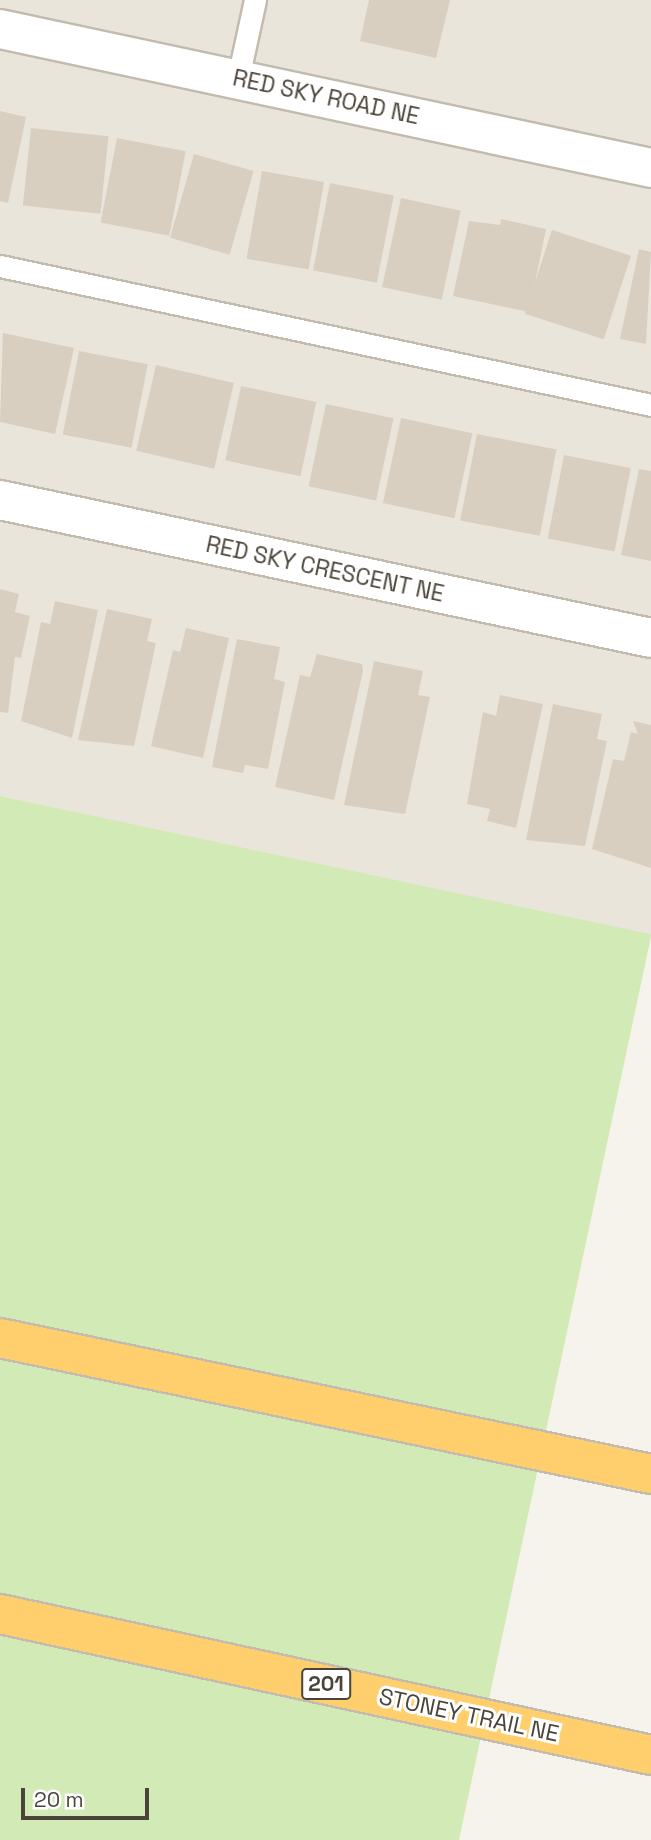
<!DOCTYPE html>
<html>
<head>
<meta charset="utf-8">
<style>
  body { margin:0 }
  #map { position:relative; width:651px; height:1840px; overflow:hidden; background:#f6f3ec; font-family:"Space Grotesk",sans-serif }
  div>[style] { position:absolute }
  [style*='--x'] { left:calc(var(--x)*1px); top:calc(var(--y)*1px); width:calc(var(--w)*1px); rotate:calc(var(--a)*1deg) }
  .residential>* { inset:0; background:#eae5da }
  .green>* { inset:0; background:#d2eab5; transform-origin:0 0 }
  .building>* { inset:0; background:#d8cfc1; transform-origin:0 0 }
  .roads { filter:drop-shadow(2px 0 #c2bbae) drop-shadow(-2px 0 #c2bbae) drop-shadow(0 2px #c2bbae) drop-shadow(0 -2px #c2bbae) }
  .service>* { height:21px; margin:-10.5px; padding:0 10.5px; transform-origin:10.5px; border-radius:10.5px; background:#fff }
  .minor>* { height:38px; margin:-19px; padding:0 19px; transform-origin:19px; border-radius:19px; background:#fff }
  .motorway>* { height:38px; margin:-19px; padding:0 19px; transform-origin:19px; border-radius:19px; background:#ffcf6e }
  span { translate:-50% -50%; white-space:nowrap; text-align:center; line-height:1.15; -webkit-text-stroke:6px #fff; paint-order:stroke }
  .shield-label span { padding:2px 5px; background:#fff; border:2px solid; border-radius:5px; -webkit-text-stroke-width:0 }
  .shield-label { font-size:21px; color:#4b4439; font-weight:700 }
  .street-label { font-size:23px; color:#4b4439 }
  .scale { position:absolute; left:21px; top:1788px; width:128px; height:32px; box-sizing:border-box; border:4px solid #4b4439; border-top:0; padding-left:9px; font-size:21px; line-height:24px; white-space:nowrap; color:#4b4439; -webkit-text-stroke:5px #fff; paint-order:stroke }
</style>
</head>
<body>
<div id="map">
  <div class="residential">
    <div style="clip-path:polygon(0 0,651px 0,651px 937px,0 796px)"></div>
  </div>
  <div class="green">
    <div style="left:0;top:796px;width:666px;height:1044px;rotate:12deg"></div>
  </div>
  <div class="building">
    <div style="clip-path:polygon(369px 0,450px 0,436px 58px,360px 41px)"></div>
    <div style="clip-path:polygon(0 111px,26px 117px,8px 203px,0 201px)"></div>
    <div style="left:31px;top:128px;width:78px;height:78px;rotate:6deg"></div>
    <div style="left:117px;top:138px;width:70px;height:86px;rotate:11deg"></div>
    <div style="left:194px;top:154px;width:62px;height:87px;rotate:16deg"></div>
    <div style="left:262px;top:171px;width:63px;height:89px;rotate:10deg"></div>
    <div style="left:330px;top:183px;width:65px;height:89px;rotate:11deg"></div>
    <div style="left:401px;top:198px;width:61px;height:91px;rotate:12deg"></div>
    <div style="clip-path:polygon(501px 219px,546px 229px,529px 312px,453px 296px,469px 221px,500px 225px)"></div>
    <div style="left:552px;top:230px;width:83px;height:88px;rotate:18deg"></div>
    <div style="clip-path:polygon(639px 249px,651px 252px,646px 344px,620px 339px)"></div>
    <div style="clip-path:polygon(3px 333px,74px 348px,55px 434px,0 422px)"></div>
    <div style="left:79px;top:351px;width:70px;height:85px;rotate:11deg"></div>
    <div style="left:156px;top:365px;width:80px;height:88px;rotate:13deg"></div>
    <div style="left:241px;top:386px;width:77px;height:76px;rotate:12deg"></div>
    <div style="left:326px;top:404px;width:69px;height:84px;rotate:12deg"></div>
    <div style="left:401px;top:418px;width:73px;height:87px;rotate:12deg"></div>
    <div style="left:477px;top:434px;width:81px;height:88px;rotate:11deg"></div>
    <div style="left:564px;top:455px;width:68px;height:85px;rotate:11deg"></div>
    <div style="clip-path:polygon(639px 469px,651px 471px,651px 561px,621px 555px)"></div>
    <div style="clip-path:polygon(0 589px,19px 594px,15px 612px,30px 616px,21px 658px,15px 657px,8px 713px,0 712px)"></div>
    <div style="clip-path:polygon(55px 601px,98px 610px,72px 738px,21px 721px,41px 622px,50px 624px)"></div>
    <div style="clip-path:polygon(107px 609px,152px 619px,147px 641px,156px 643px,134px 746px,78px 740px)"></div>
    <div style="clip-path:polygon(186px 628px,229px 638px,203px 758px,151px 746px,173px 650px,180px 652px)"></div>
    <div style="clip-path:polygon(237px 639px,280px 647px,274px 679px,285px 682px,268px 769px,245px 765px,243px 773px,212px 767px)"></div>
    <div style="clip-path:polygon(317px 654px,362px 664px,363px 671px,334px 800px,275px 787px,300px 675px,310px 677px)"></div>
    <div style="clip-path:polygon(374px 661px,423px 671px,418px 695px,430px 697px,405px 814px,344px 805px)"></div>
    <div style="clip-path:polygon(500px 695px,543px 704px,516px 828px,487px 821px,490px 809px,467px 804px,483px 712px,496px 716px)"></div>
    <div style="clip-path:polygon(553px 704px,602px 714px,597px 739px,607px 741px,585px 846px,526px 840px)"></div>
    <div style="clip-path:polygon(633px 721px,651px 725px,651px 868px,592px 849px,613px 759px,624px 761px,631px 732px,638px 734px)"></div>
  </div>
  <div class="roads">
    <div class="service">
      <div style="--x:238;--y:78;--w:80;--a:-77.7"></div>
      <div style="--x:0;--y:266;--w:666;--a:12.05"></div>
    </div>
    <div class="minor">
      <div style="--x:0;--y:29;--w:666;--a:12.05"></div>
      <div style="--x:0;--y:500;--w:665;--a:11.97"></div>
    </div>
    <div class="motorway">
      <div style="--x:0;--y:1338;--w:665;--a:11.8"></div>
      <div style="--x:0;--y:1614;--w:666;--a:12.22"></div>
    </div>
  </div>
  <div class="shield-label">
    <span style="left:326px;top:1684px">201</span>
  </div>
  <div class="street-label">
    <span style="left:326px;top:97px;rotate:12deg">RED SKY ROAD NE</span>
    <span style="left:325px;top:569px;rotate:12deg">RED SKY CRESCENT NE</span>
    <span style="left:469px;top:1715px;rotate:12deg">STONEY TRAIL NE</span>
  </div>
  <div class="scale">20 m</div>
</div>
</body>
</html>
